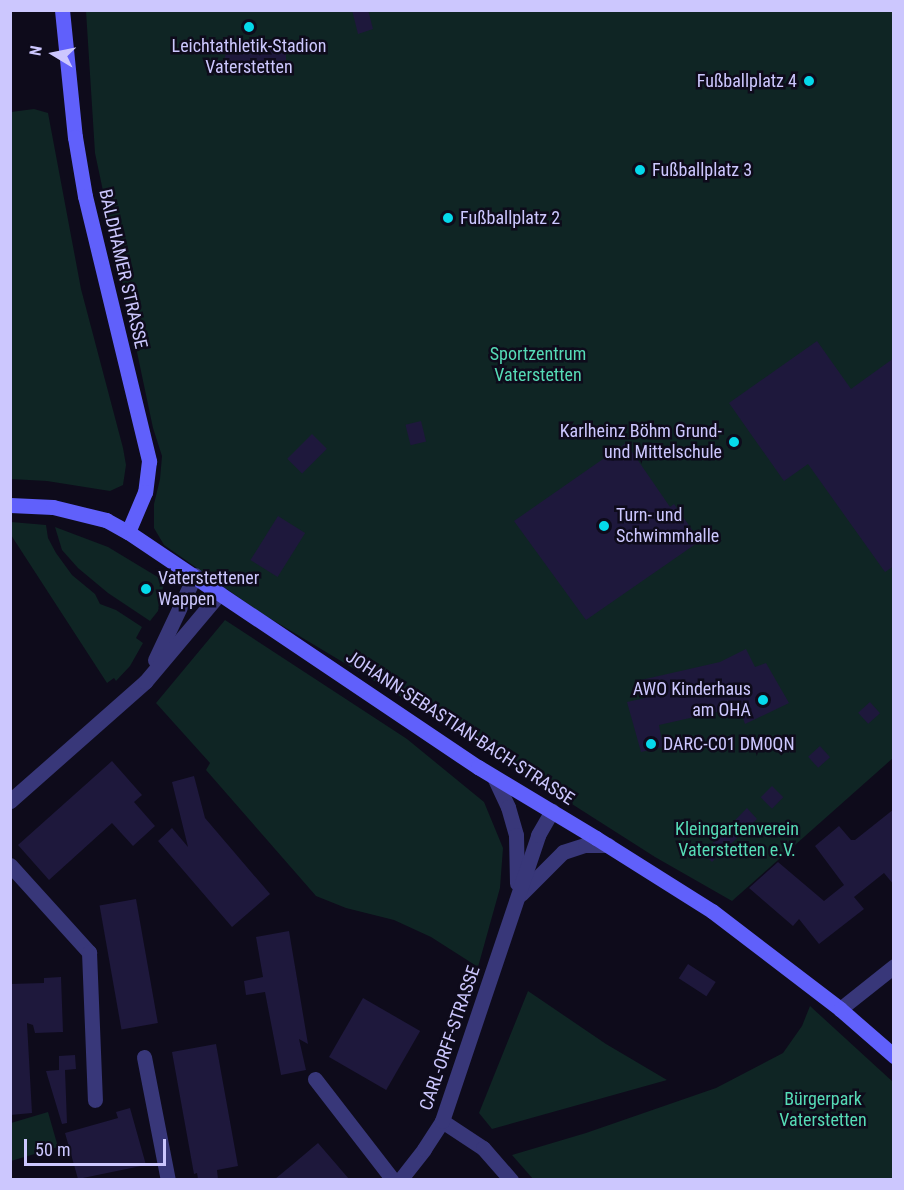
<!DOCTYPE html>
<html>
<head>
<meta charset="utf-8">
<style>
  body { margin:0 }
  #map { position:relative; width:904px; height:1190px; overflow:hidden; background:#0e0b1b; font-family:"Roboto Condensed",sans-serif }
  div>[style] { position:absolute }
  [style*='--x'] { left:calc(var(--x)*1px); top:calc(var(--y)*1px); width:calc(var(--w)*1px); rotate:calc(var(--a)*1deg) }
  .green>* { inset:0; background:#0f2524 }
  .building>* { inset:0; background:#1e183c; transform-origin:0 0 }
  .street>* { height:15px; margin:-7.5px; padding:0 7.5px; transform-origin:7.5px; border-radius:7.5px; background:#383779 }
  .secondary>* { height:15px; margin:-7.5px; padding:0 7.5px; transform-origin:7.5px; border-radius:7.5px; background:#6060fb }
  .dots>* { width:16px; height:16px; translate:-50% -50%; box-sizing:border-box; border:3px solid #0e0b1b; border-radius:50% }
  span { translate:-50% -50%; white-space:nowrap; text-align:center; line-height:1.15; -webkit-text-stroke:5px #0e0b1b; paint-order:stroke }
  .poi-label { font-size:18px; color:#ccc7fe }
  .right { translate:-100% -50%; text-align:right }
  .left { translate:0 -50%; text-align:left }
  .street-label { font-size:18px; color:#ccc7fe }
  .park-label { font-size:18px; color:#56dbb6 }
  .frame { position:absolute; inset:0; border:12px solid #ccc7fe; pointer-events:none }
  .north { position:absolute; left:24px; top:24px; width:60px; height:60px; -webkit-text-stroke:4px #0e0b1b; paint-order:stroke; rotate:280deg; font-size:16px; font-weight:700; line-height:24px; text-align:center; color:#ccc7fe }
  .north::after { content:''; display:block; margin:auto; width:21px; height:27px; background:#ccc7fe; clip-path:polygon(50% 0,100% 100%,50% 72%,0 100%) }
  .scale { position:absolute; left:24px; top:1139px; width:142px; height:27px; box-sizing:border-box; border:3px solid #ccc7fe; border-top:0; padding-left:8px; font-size:18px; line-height:21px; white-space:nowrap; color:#ccc7fe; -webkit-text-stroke:4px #0e0b1b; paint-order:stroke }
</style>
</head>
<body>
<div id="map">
  <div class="green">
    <div style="clip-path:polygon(86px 11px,893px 11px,893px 758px,732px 901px,655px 857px,456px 730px,261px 613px,164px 545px,154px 528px,154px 504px,160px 479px,162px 456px,153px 428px,95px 153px)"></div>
    <div style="clip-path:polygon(34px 109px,48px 113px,81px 289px,123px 448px,126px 465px,123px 485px,110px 491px,47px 481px,11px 479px,11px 112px)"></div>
    <div style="clip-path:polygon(11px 522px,46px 525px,48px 538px,56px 553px,72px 575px,95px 594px,100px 604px,116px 610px,142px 627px,136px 638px,143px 643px,130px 666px,116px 681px,114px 678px,107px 683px,11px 535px)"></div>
    <div style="clip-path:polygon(55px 527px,108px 547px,161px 579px,163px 587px,158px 611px,150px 621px,108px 593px,78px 568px,62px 550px)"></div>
    <div style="clip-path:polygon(225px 620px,407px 739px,484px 802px,503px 848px,500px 888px,478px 967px,431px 937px,394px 920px,346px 908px,316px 896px,206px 770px,210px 763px,156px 703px)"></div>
    <div style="clip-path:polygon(528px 991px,606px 1044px,667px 1080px,492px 1129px,479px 1113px)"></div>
    <div style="clip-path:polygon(810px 1006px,893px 1082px,893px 1179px,533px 1179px,512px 1155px,586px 1133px,716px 1088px,783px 1053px,802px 1026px)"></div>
    <div style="clip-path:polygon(48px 1112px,58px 1147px,11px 1161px,11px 1123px)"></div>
  </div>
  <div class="building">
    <div style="clip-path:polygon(352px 10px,368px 10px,373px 29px,358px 34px)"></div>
    <div style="clip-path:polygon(243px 48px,286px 48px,286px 73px,257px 73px,257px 67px,224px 66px,226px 49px,243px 50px)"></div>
    <div style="clip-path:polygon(817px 341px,851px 389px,894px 358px,894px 566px,885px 572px,808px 464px,784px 481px,729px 403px)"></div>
    <div style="left:421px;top:421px;width:21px;height:16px;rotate:76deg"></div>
    <div style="left:312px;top:434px;width:21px;height:35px;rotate:45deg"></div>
    <div style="clip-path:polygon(626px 443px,670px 507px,674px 504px,700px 541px,586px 620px,514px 521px)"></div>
    <div style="left:278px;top:516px;width:32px;height:52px;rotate:32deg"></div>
    <div style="clip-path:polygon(746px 649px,755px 667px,766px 663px,789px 703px,745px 724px,739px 707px,659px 725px,663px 747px,641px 752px,627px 702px,645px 698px,641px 680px,720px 662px)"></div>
    <div style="left:870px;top:702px;width:15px;height:16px;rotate:48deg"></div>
    <div style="left:820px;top:746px;width:15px;height:16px;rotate:48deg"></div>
    <div style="clip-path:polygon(112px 761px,142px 795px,134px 802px,155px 826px,133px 846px,112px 823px,49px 880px,18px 845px)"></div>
    <div style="clip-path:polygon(194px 776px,205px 818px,270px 894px,232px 927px,158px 841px,172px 828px,188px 847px,172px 782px)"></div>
    <div style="left:772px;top:786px;width:16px;height:16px;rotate:45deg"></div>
    <div style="clip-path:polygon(747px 808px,757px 819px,712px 862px,703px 853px)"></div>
    <div style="clip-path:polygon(894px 809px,894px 885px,884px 873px,854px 897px,864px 909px,819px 944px,799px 919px,793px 926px,749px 888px,778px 862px,824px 901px,844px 885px,815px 846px,839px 826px,851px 840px,855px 840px)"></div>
    <div style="left:136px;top:899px;width:126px;height:37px;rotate:80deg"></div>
    <div style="clip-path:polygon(289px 931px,308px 1044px,299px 1039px,306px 1070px,281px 1075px,265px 992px,246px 995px,244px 981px,263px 977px,256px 937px)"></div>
    <div style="left:688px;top:964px;width:33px;height:17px;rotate:33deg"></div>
    <div style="clip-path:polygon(61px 977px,63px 1032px,35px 1033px,33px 1025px,27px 1023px,32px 1113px,10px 1115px,10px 984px,44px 983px,44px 978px)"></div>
    <div style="left:363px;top:998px;width:66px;height:68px;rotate:30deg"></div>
    <div style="clip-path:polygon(216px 1044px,238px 1166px,217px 1170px,218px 1179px,198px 1179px,197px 1173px,194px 1174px,172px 1052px)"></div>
    <div style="clip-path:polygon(75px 1055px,76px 1069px,65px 1070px,67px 1123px,62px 1124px,46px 1071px,59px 1070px,59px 1056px)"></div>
    <div style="clip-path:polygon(130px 1108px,146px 1165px,78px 1179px,65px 1133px,118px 1118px,116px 1112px)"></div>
    <div style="clip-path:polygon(318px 1143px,349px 1179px,275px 1179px,292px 1165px)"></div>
  </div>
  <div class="street">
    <div style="--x:155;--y:660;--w:94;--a:-64.8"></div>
    <div style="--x:494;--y:777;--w:33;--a:65"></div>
    <div style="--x:508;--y:807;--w:29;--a:74"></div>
    <div style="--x:516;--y:835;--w:48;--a:88.8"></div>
    <div style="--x:10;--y:801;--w:180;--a:-41.4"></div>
    <div style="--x:145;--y:682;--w:116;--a:-49.9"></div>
    <div style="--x:10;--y:865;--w:118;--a:47.8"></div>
    <div style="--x:89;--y:952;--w:148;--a:87.7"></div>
    <div style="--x:521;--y:894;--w:59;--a:-45"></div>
    <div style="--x:563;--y:852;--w:23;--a:-18"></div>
    <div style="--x:585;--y:845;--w:23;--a:0"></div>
    <div style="--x:840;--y:1009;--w:69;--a:-38.5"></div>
    <div style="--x:144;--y:1057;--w:125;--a:79"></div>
    <div style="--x:315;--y:1079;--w:128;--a:52.3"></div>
    <div style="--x:442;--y:1121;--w:49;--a:33.4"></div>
    <div style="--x:483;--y:1148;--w:43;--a:48.8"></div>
    <div style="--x:400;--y:1180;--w:39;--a:-52"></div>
    <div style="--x:424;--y:1149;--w:33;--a:-57"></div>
    <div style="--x:442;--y:1121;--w:302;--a:-71.4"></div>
    <div style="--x:538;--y:835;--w:28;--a:-60"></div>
  </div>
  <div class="secondary">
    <div style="--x:62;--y:10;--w:128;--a:84.2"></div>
    <div style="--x:75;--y:137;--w:60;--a:80.4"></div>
    <div style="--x:85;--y:196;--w:273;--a:76.4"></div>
    <div style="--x:149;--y:461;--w:31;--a:97"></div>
    <div style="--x:145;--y:492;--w:43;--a:113"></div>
    <div style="--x:10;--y:505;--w:43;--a:2.7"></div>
    <div style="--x:53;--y:507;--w:55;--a:13.8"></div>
    <div style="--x:106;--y:520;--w:25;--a:29"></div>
    <div style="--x:128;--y:532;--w:422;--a:33.9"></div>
    <div style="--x:478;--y:767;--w:138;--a:31"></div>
    <div style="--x:596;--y:838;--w:137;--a:32.2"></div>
    <div style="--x:712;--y:911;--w:161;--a:37.4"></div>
    <div style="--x:840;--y:1009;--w:72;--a:41"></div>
  </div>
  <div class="dots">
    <div style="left:249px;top:27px;background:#05d9eb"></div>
    <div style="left:809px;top:81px;background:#05d9eb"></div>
    <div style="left:640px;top:170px;background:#05d9eb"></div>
    <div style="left:448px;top:218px;background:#05d9eb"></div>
    <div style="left:734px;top:442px;background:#05d9eb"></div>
    <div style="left:604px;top:526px;background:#05d9eb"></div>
    <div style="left:146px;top:589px;background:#05d9eb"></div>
    <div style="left:763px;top:700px;background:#05d9eb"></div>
    <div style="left:651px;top:744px;background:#05d9eb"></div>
  </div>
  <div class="poi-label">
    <span style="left:249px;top:57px">Leichtathletik-Stadion<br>Vaterstetten</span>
    <span class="right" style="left:797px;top:81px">Fußballplatz 4</span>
    <span class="left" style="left:652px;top:170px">Fußballplatz 3</span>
    <span class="left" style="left:460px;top:218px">Fußballplatz 2</span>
    <span class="right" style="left:722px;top:442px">Karlheinz Böhm Grund-<br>und Mittelschule</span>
    <span class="left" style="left:616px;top:526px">Turn- und<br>Schwimmhalle</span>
    <span class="left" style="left:158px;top:589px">Vaterstettener<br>Wappen</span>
    <span class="right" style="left:751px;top:700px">AWO Kinderhaus<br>am OHA</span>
    <span class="left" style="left:663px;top:744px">DARC-C01 DM0QN</span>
  </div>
  <div class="street-label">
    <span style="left:123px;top:269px;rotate:77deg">BALDHAMER STRASSE</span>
    <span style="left:460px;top:728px;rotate:33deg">JOHANN-SEBASTIAN-BACH-STRASSE</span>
    <span style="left:450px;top:1038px;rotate:-71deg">CARL-ORFF-STRASSE</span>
  </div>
  <div class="park-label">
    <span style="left:538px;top:365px">Sportzentrum<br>Vaterstetten</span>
    <span style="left:737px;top:840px">Kleingartenverein<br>Vaterstetten e.V.</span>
    <span style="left:823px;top:1110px">Bürgerpark<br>Vaterstetten</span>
  </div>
  <div class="frame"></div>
  <div class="north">N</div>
  <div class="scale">50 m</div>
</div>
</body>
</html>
